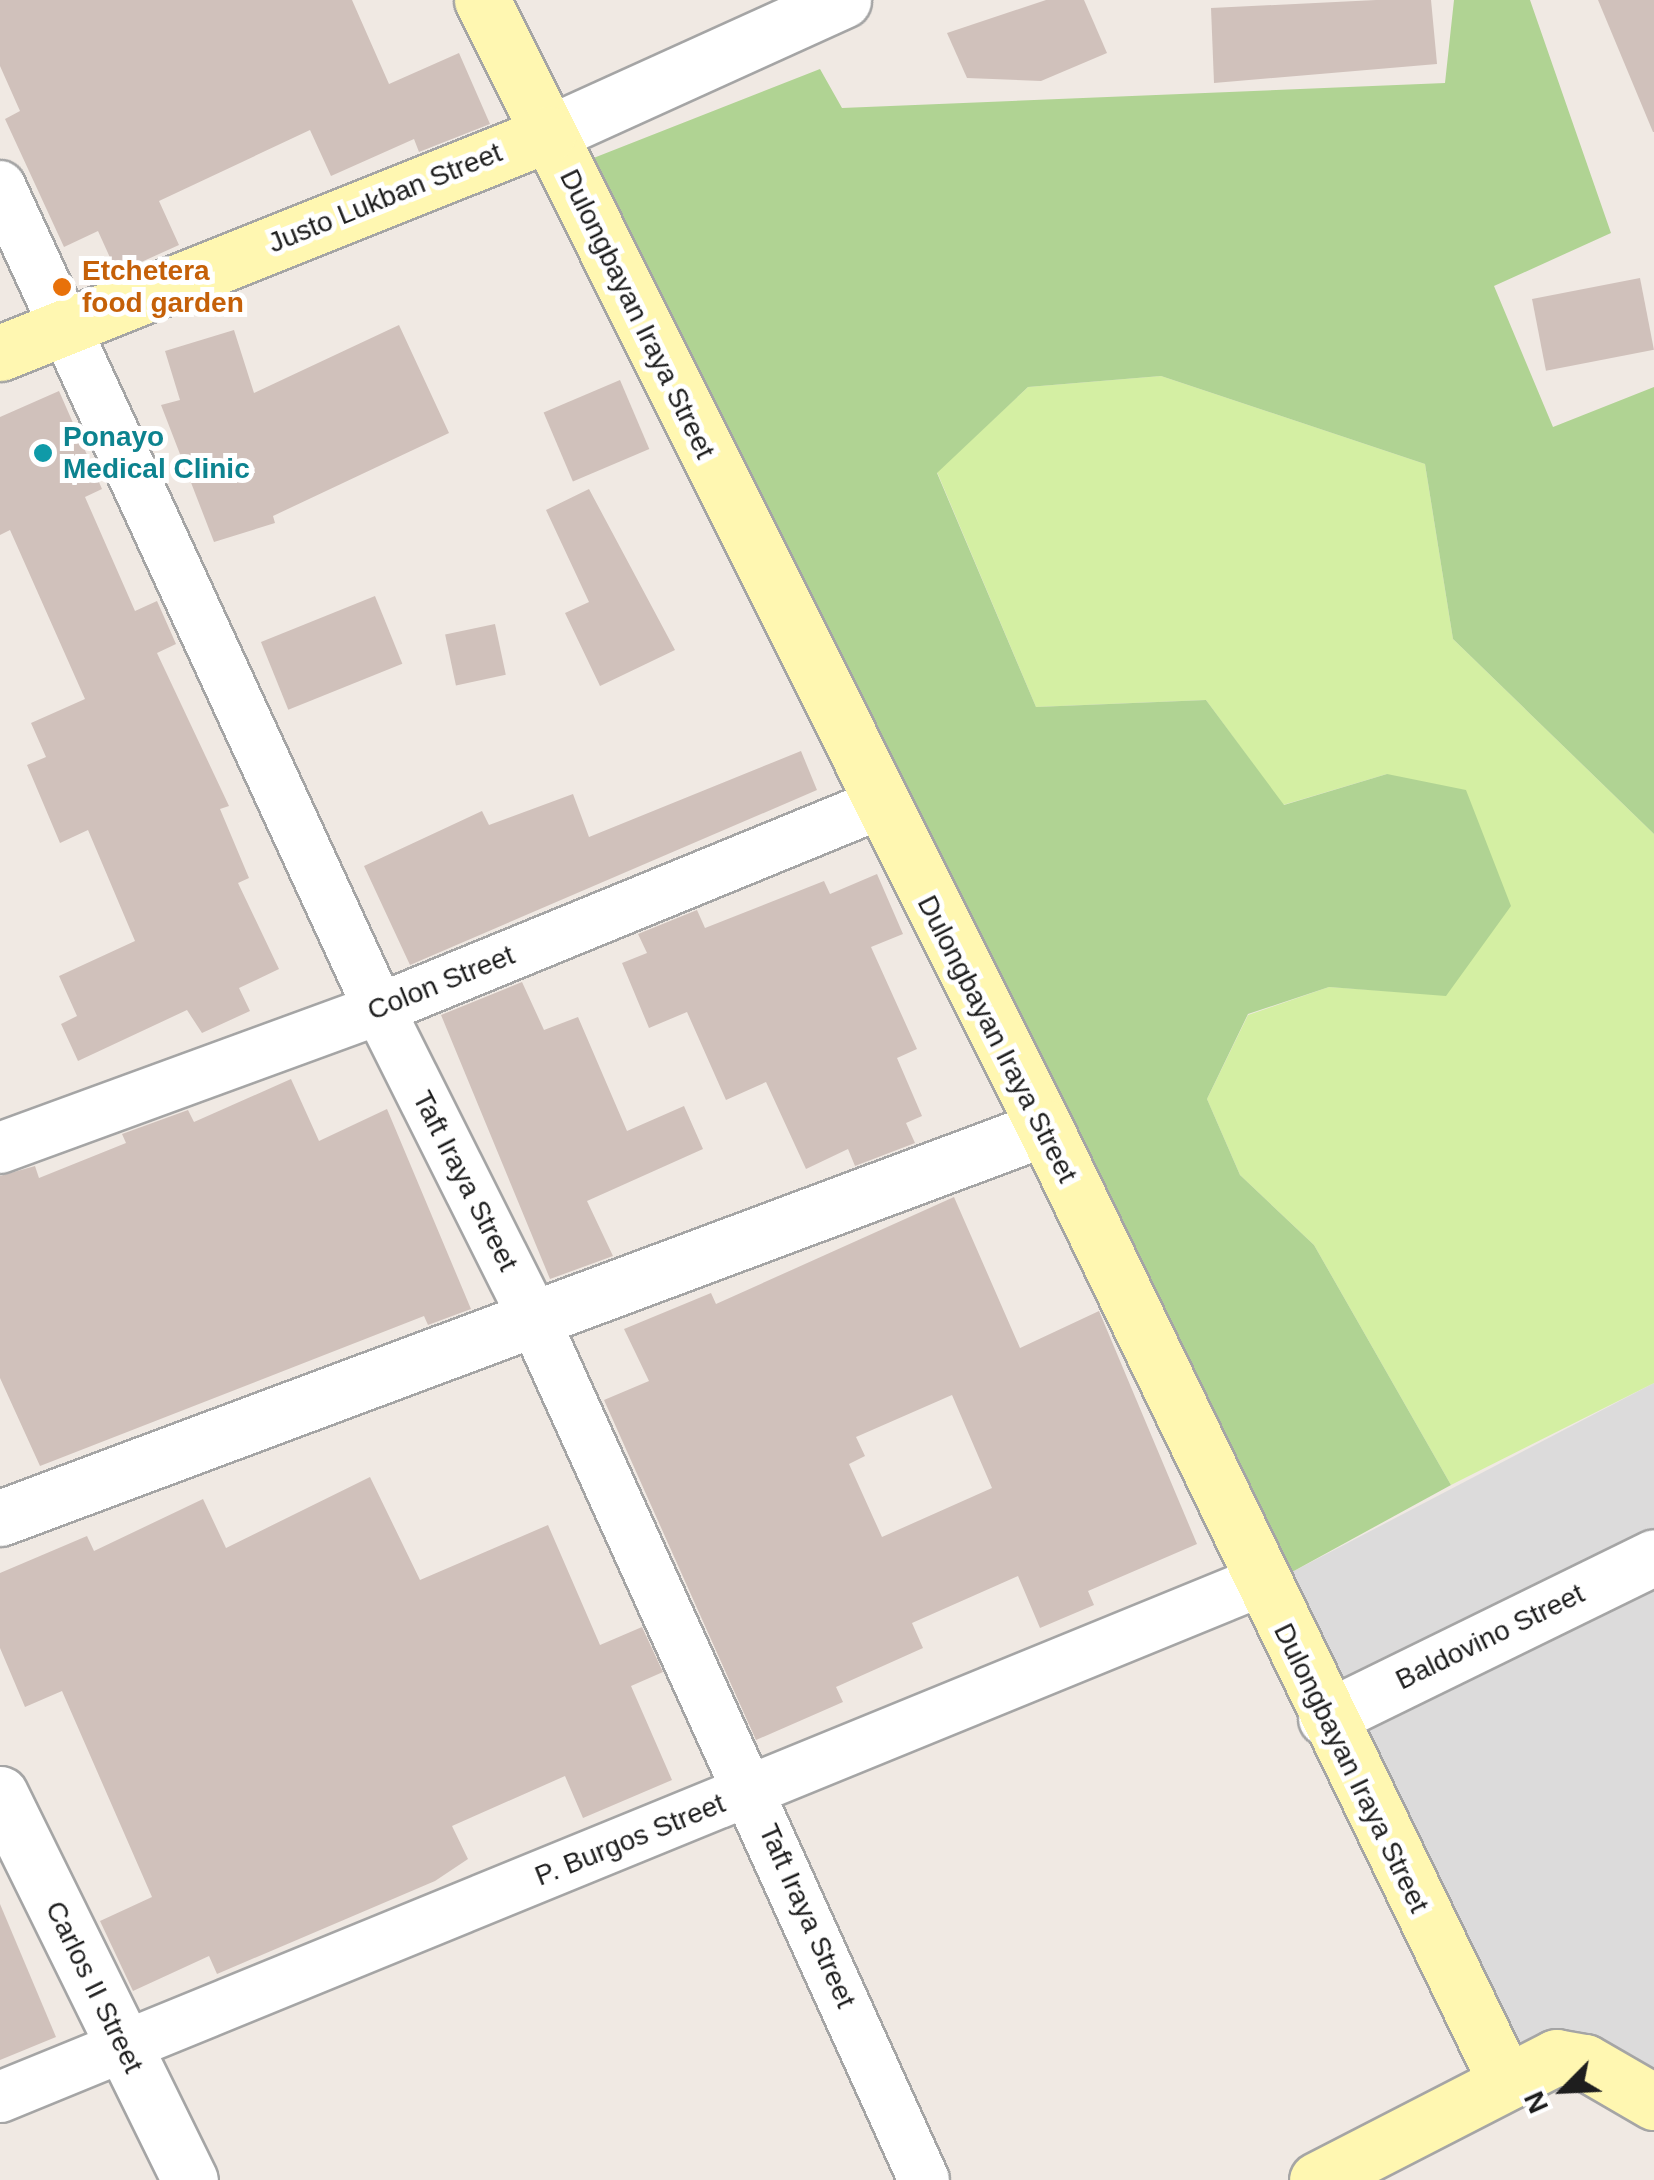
<!DOCTYPE html>
<html>
<head>
<meta charset="utf-8">
<style>
  body { margin:0 }
  #map { position:relative; width:1654px; height:2180px; overflow:hidden; background:#f0e9e3; font-family:Arial,sans-serif }
  div>[style] { position:absolute }
  [style*='--x'] { left:calc(var(--x)*1px); top:calc(var(--y)*1px); width:calc(var(--w)*1px); rotate:calc(var(--a)*1deg) }
  .residential>* { inset:0; background:#dcdbdb }
  .grass>* { inset:0; background:#d4efa3 }
  .forest>* { inset:0; background:#b0d393 }
  .building>* { inset:0; background:#d0c1bb; transform-origin:0 0 }
  .roads { filter:drop-shadow(2px 0 #a5a5a5) drop-shadow(-2px 0 #a5a5a5) drop-shadow(0 2px #a5a5a5) drop-shadow(0 -2px #a5a5a5) }
  .minor>* { height:50px; margin:-25px; padding:0 25px; transform-origin:25px; border-radius:25px; background:#fff }
  .tertiary>* { height:55px; margin:-27.5px; padding:0 27.5px; transform-origin:27.5px; border-radius:27.5px; background:#fff }
  .secondary>* { height:55px; margin:-27.5px; padding:0 27.5px; transform-origin:27.5px; border-radius:27.5px; background:#fff7b1 }
  .dots>* { width:28px; height:28px; translate:-50% -50%; box-sizing:border-box; border:5px solid #fff; border-radius:50% }
  span { translate:-50% -50%; white-space:nowrap; text-align:center; line-height:1.15; -webkit-text-stroke:10px #fff; paint-order:stroke }
  .street-label { font-size:28px; color:#1e1e1e }
  .food-label { font-size:28px; color:#c56008; font-weight:700 }
  .left { translate:0 -50%; text-align:left }
  .culture-label { font-size:28px; color:#0d838f; font-weight:700 }
  .north { position:absolute; left:1514px; top:2040px; width:100px; height:100px; -webkit-text-stroke:8px #fff; paint-order:stroke; rotate:246deg; font-size:28px; font-weight:700; line-height:40px; text-align:center; color:#1e1e1e }
  .north::after { content:''; display:block; margin:auto; width:35px; height:45px; background:#1e1e1e; clip-path:polygon(50% 0,100% 100%,50% 72%,0 100%) }
</style>
</head>
<body>
<div id="map">
  <div class="residential">
    <div style="clip-path:polygon(1654px 1383px,1654px 1544px,1348px 1694px,1292px 1572px)"></div>
    <div style="clip-path:polygon(1654px 1576px,1654px 2088px,1503px 2050px,1350px 1724px)"></div>
  </div>
  <div class="grass">
    <div style="clip-path:polygon(1161px 376px,1425px 464px,1453px 639px,1654px 834px,1654px 1383px,1451px 1485px,1314px 1245px,1240px 1175px,1207px 1099px,1248px 1015px,1329px 987px,1446px 995px,1387px 774px,1283px 805px,1206px 700px,1036px 707px,937px 472px,1028px 387px)"></div>
  </div>
  <div class="forest">
    <div style="clip-path:polygon(1454px 0,1530px 0,1611px 233px,1494px 286px,1553px 427px,1654px 387px,1654px 834px,1453px 639px,1425px 464px,1161px 376px,1028px 387px,937px 473px,1036px 707px,1206px 700px,1284px 805px,1387px 774px,1466px 790px,1511px 906px,1446px 996px,1329px 987px,1248px 1014px,1207px 1099px,1240px 1175px,1314px 1245px,1451px 1485px,1292px 1572px,591px 159px,820px 69px,842px 108px,1445px 83px)"></div>
  </div>
  <div class="building">
    <div style="clip-path:polygon(0 0,352px 0,389px 84px,459px 53px,490px 124px,419px 152px,414px 139px,331px 176px,310px 130px,159px 201px,179px 245px,117px 273px,98px 231px,64px 247px,5px 119px,20px 111px,0 66px)"></div>
    <div style="clip-path:polygon(1046px 0,1084px 0,1107px 53px,1041px 81px,967px 78px,947px 33px)"></div>
    <div style="clip-path:polygon(1376px 0,1431px 0,1437px 64px,1214px 83px,1211px 8px)"></div>
    <div style="clip-path:polygon(1598px 0,1654px 0,1654px 132px,1653px 132px)"></div>
    <div style="left:1640px;top:278px;width:73px;height:110px;rotate:79deg"></div>
    <div style="clip-path:polygon(399px 325px,449px 433px,273px 516px,275px 523px,214px 542px,161px 405px,180px 400px,165px 351px,234px 330px,254px 393px)"></div>
    <div style="left:620px;top:380px;width:75px;height:83px;rotate:67deg"></div>
    <div style="clip-path:polygon(59px 391px,102px 489px,85px 497px,135px 611px,157px 601px,176px 644px,157px 653px,229px 806px,220px 809px,249px 878px,238px 883px,279px 969px,239px 988px,250px 1011px,202px 1033px,187px 1010px,78px 1061px,61px 1024px,77px 1016px,59px 976px,135px 941px,88px 830px,60px 843px,27px 765px,46px 757px,31px 723px,85px 699px,10px 530px,0 535px,0 417px)"></div>
    <div style="clip-path:polygon(589px 489px,675px 650px,600px 686px,565px 613px,589px 602px,546px 510px)"></div>
    <div style="left:375px;top:596px;width:73px;height:123px;rotate:68deg"></div>
    <div style="left:495px;top:624px;width:52px;height:51px;rotate:78deg"></div>
    <div style="clip-path:polygon(801px 751px,817px 790px,410px 965px,364px 866px,482px 811px,489px 825px,573px 794px,589px 837px)"></div>
    <div style="clip-path:polygon(877px 874px,903px 934px,871px 947px,917px 1049px,897px 1058px,922px 1116px,906px 1123px,915px 1143px,855px 1166px,848px 1149px,806px 1169px,766px 1082px,726px 1100px,687px 1012px,649px 1028px,622px 963px,647px 953px,638px 934px,697px 910px,705px 928px,824px 881px,830px 894px)"></div>
    <div style="clip-path:polygon(522px 982px,544px 1030px,578px 1017px,627px 1131px,684px 1106px,703px 1149px,587px 1201px,613px 1256px,550px 1279px,441px 1015px)"></div>
    <div style="clip-path:polygon(291px 1079px,319px 1141px,387px 1109px,471px 1309px,428px 1325px,424px 1316px,40px 1466px,0 1378px,0 1176px,35px 1166px,39px 1178px,126px 1143px,122px 1134px,188px 1110px,194px 1122px)"></div>
    <div style="clip-path:polygon(evenodd,954px 1197px,1020px 1348px,1099px 1311px,1197px 1544px,1088px 1591px,1094px 1605px,1040px 1628px,1018px 1576px,912px 1623px,923px 1648px,836px 1687px,843px 1702px,756px 1740px,604px 1400px,649px 1381px,624px 1329px,711px 1293px,716px 1304px,954px 1197px,952px 1395px,992px 1488px,882px 1537px,849px 1464px,865px 1456px,856px 1437px,952px 1395px)"></div>
    <div style="clip-path:polygon(370px 1477px,420px 1580px,548px 1525px,600px 1645px,642px 1627px,663px 1672px,631px 1686px,672px 1780px,583px 1818px,565px 1776px,452px 1826px,468px 1859px,435px 1881px,217px 1974px,209px 1956px,133px 1991px,100px 1921px,152px 1897px,62px 1691px,25px 1707px,0 1648px,0 1573px,87px 1536px,94px 1551px,203px 1499px,226px 1548px)"></div>
    <div style="clip-path:polygon(0 1904px,56px 2037px,0 2060px)"></div>
  </div>
  <div class="roads">
    <div class="minor">
      <div style="--x:0;--y:186;--w:906;--a:65.27"></div>
      <div style="--x:379;--y:1009;--w:347;--a:63.4"></div>
      <div style="--x:534;--y:1319;--w:945;--a:65.63"></div>
      <div style="--x:0;--y:1148;--w:404;--a:-20.1"></div>
      <div style="--x:379;--y:1009;--w:538;--a:-22.28"></div>
      <div style="--x:0;--y:2097;--w:1360;--a:-22.25"></div>
    </div>
    <div class="tertiary">
      <div style="--x:548;--y:134;--w:324;--a:-24.4"></div>
      <div style="--x:0;--y:1518;--w:1115;--a:-20.47"></div>
      <div style="--x:1326;--y:1718;--w:365;--a:-26.1"></div>
      <div style="--x:0;--y:1794;--w:430;--a:63.8"></div>
    </div>
    <div class="secondary">
      <div style="--x:482;--y:0;--w:1261;--a:63.48"></div>
      <div style="--x:1045;--y:1128;--w:1060;--a:64.21"></div>
      <div style="--x:0;--y:353;--w:590;--a:-21.78"></div>
      <div style="--x:1317;--y:2180;--w:269;--a:-27.2"></div>
      <div style="--x:1556;--y:2057;--w:29;--a:10"></div>
      <div style="--x:1585;--y:2062;--w:80;--a:30.1"></div>
    </div>
  </div>
  <div class="dots">
    <div style="left:62px;top:287px;background:#e8710a"></div>
    <div style="left:43px;top:453px;background:#0f9aa8"></div>
  </div>
  <div class="street-label">
    <span style="left:385px;top:198px;rotate:-22deg">Justo Lukban Street</span>
    <span style="left:637px;top:314px;rotate:64deg">Dulongbayan Iraya Street</span>
    <span style="left:441px;top:983px;rotate:-22deg">Colon Street</span>
    <span style="left:997px;top:1039px;rotate:63deg">Dulongbayan Iraya Street</span>
    <span style="left:465px;top:1181px;rotate:63deg">Taft Iraya Street</span>
    <span style="left:1490px;top:1637px;rotate:-26deg">Baldovino Street</span>
    <span style="left:1351px;top:1768px;rotate:64deg">Dulongbayan Iraya Street</span>
    <span style="left:630px;top:1840px;rotate:-22deg">P. Burgos Street</span>
    <span style="left:807px;top:1916px;rotate:66deg">Taft Iraya Street</span>
    <span style="left:94px;top:1987px;rotate:64deg">Carlos II Street</span>
  </div>
  <div class="food-label">
    <span class="left" style="left:82px;top:287px">Etchetera<br>food garden</span>
  </div>
  <div class="culture-label">
    <span class="left" style="left:63px;top:453px">Ponayo<br>Medical Clinic</span>
  </div>
  <div class="north">N</div>
</div>
</body>
</html>
